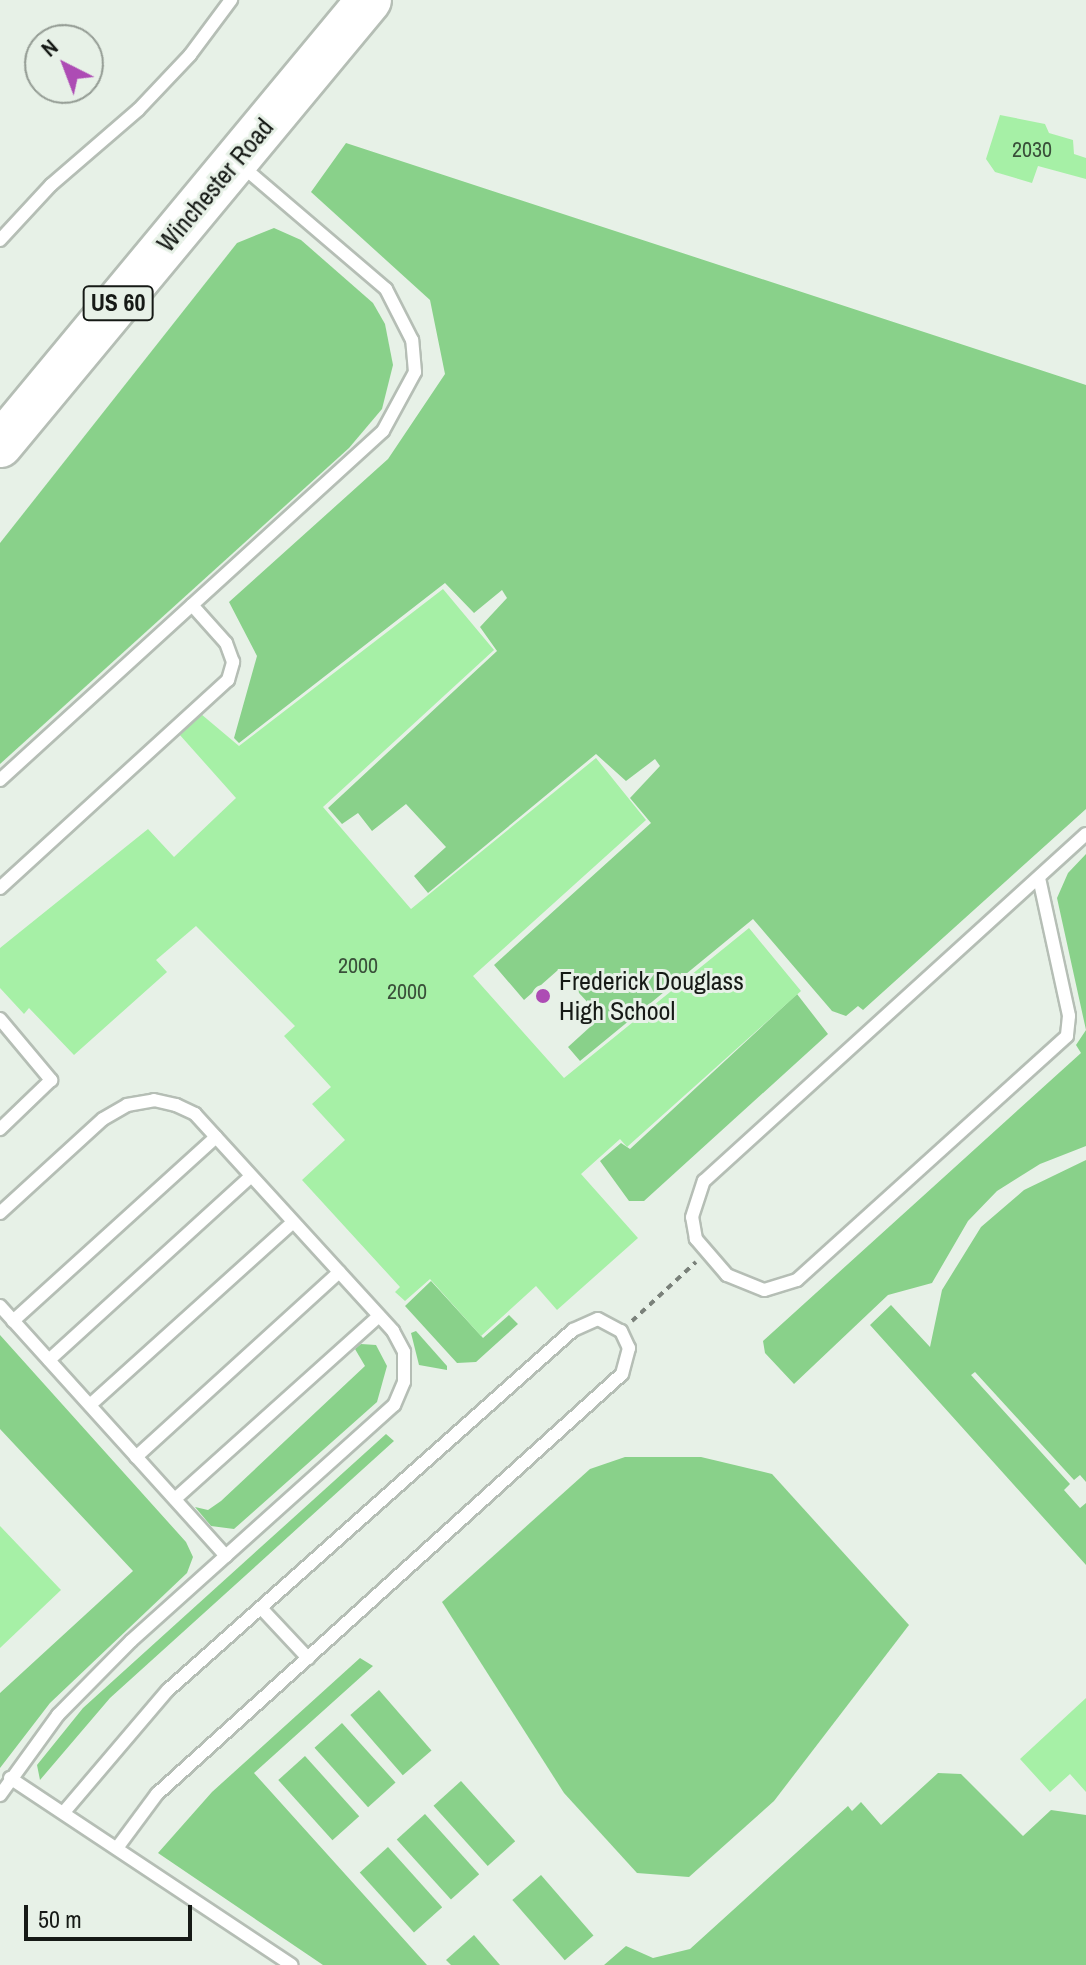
<!DOCTYPE html>
<html>
<head>
<meta charset="utf-8">
<style>
  body { margin:0 }
  #map { position:relative; width:1086px; height:1965px; overflow:hidden; background:#e7f1e7; font-family:"Archivo Narrow",sans-serif }
  div>[style] { position:absolute }
  [style*='--x'] { left:calc(var(--x)*1px); top:calc(var(--y)*1px); width:calc(var(--w)*1px); rotate:calc(var(--a)*1deg) }
  .green>* { inset:0; background:#89d18a; transform-origin:0 0 }
  .building>* { inset:0; background:#a6f0a6 }
  .path>* { height:4px; margin-top:-2px; transform-origin:0; background:repeating-linear-gradient(90deg,#7a817a 0 6px,transparent 0 12px) }
  .roads { filter:drop-shadow(2px 0 #b5beb5) drop-shadow(-2px 0 #b5beb5) drop-shadow(0 2px #b5beb5) drop-shadow(0 -2px #b5beb5) }
  .lane>* { height:12px; margin:-6px; padding:0 6px; transform-origin:6px; border-radius:6px; background:#fff }
  .highway>* { height:44px; margin:-22px; padding:0 22px; transform-origin:22px; border-radius:22px; background:#fff }
  .dots>* { width:22px; height:22px; translate:-50% -50%; box-sizing:border-box; border:4px solid #e7f1e7; border-radius:50% }
  span { translate:-50% -50%; white-space:nowrap; text-align:center; line-height:1.15; -webkit-text-stroke:6px #e7f1e7; paint-order:stroke }
  .number-label { font-size:22px; color:#3a503a }
  .number-label span { -webkit-text-stroke-width:0 }
  .shield-label span { padding:2px 6px; background:#e7f1e7; border:2px solid; border-radius:6px; -webkit-text-stroke-width:0 }
  .shield-label { font-size:24px; color:#161a16; font-weight:700 }
  .street-label { font-size:26px; color:#161a16 }
  .poi-label { font-size:26px; color:#161a16 }
  .left { translate:0 -50%; text-align:left }
  .north { position:absolute; left:24px; top:24px; width:80px; height:80px; box-sizing:border-box; background:#e7f1e7; border:2px solid #939b93; border-radius:50%; rotate:318deg; font-size:22px; font-weight:700; line-height:32px; text-align:center; color:#161a16 }
  .north::after { content:''; display:block; margin:auto; width:28px; height:36px; background:#ad4cb4; clip-path:polygon(50% 0,100% 100%,50% 72%,0 100%) }
  .scale { position:absolute; left:24px; top:1905px; width:168px; height:36px; box-sizing:border-box; border:4px solid #161a16; border-top:0; padding-left:10px; font-size:24px; line-height:28px; white-space:nowrap; color:#161a16; -webkit-text-stroke:6px #e7f1e7; paint-order:stroke }
</style>
</head>
<body>
<div id="map">
  <div class="green">
    <div style="clip-path:polygon(346px 143px,1086px 385px,1086px 809px,863px 1010px,858px 1006px,846px 1016px,832px 1011px,753px 919px,580px 1061px,568px 1047px,601px 1017px,558px 970px,524px 1000px,494px 965px,651px 823px,630px 798px,660px 766px,655px 759px,626px 781px,596px 754px,428px 893px,414px 876px,446px 847px,406px 804px,372px 831px,358px 813px,342px 824px,328px 808px,497px 651px,480px 627px,507px 598px,502px 590px,474px 613px,445px 583px,239px 743px,234px 738px,257px 656px,229px 602px,388px 459px,445px 374px,430px 300px,311px 192px)"></div>
    <div style="clip-path:polygon(274px 228px,301px 240px,373px 303px,385px 324px,393px 365px,382px 409px,349px 448px,0 764px,0 543px,237px 243px)"></div>
    <div style="clip-path:polygon(1086px 854px,1086px 1146px,1040px 1164px,997px 1191px,968px 1221px,932px 1283px,888px 1295px,794px 1384px,765px 1353px,763px 1341px,1081px 1053px,1076px 1045px,1086px 1030px,1057px 898px,1068px 873px)"></div>
    <div style="clip-path:polygon(797px 994px,828px 1034px,644px 1201px,629px 1201px,600px 1161px,621px 1143px,630px 1149px)"></div>
    <div style="clip-path:polygon(1086px 1160px,1086px 1482px,1080px 1475px,1074px 1480px,975px 1372px,971px 1375px,1070px 1484px,1064px 1490px,1080px 1508px,1086px 1503px,1086px 1565px,870px 1325px,891px 1305px,930px 1347px,942px 1290px,981px 1227px,1024px 1190px)"></div>
    <div style="clip-path:polygon(431px 1281px,483px 1338px,509px 1315px,518px 1324px,476px 1362px,457px 1363px,405px 1306px)"></div>
    <div style="clip-path:polygon(416px 1331px,447px 1366px,447px 1370px,419px 1365px,411px 1333px)"></div>
    <div style="clip-path:polygon(0 1335px,186px 1542px,193px 1557px,187px 1573px,50px 1703px,0 1768px,0 1693px,133px 1571px,0 1429px)"></div>
    <div style="clip-path:polygon(361px 1344px,376px 1345px,387px 1366px,377px 1402px,234px 1529px,211px 1526px,195px 1507px,208px 1510px,221px 1501px,365px 1366px,355px 1349px)"></div>
    <div style="clip-path:polygon(386px 1434px,394px 1441px,110px 1698px,40px 1780px,37px 1765px,83px 1708px)"></div>
    <div style="clip-path:polygon(625px 1457px,701px 1457px,772px 1474px,909px 1625px,774px 1801px,689px 1877px,637px 1873px,564px 1793px,442px 1602px,590px 1469px)"></div>
    <div style="clip-path:polygon(360px 1658px,373px 1666px,254px 1773px,427px 1965px,323px 1965px,158px 1853px,212px 1792px)"></div>
    <div style="left:379px;top:1690px;width:80px;height:38px;rotate:49deg"></div>
    <div style="left:342px;top:1723px;width:80px;height:37px;rotate:48deg"></div>
    <div style="left:305px;top:1756px;width:81px;height:36px;rotate:48deg"></div>
    <div style="clip-path:polygon(938px 1773px,961px 1774px,1023px 1836px,1051px 1810px,1086px 1815px,1086px 1965px,604px 1965px,626px 1946px,653px 1958px,690px 1949px,848px 1806px,852px 1811px,861px 1802px,881px 1825px)"></div>
    <div style="left:461px;top:1781px;width:81px;height:37px;rotate:48deg"></div>
    <div style="left:425px;top:1814px;width:81px;height:38px;rotate:48deg"></div>
    <div style="left:388px;top:1847px;width:81px;height:38px;rotate:48deg"></div>
    <div style="left:541px;top:1875px;width:80px;height:38px;rotate:49deg"></div>
    <div style="clip-path:polygon(474px 1935px,500px 1965px,451px 1965px,446px 1960px)"></div>
  </div>
  <div class="building">
    <div style="clip-path:polygon(1000px 115px,1045px 124px,1049px 133px,1073px 140px,1074px 154px,1086px 158px,1086px 179px,1038px 166px,1032px 183px,995px 172px,986px 159px)"></div>
    <div style="clip-path:polygon(443px 589px,494px 650px,323px 807px,411px 909px,596px 758px,646px 820px,473px 976px,564px 1078px,749px 928px,801px 991px,627px 1147px,620px 1139px,581px 1174px,638px 1238px,557px 1310px,536px 1286px,481px 1336px,430px 1279px,405px 1301px,395px 1292px,400px 1287px,302px 1180px,345px 1140px,312px 1104px,331px 1087px,284px 1036px,295px 1026px,196px 926px,156px 960px,167px 972px,74px 1055px,29px 1008px,24px 1014px,0 988px,0 948px,148px 829px,174px 857px,236px 798px,179px 734px,201px 714px,239px 746px)"></div>
    <div style="clip-path:polygon(0 1526px,61px 1590px,0 1648px)"></div>
    <div style="clip-path:polygon(1086px 1698px,1086px 1792px,1070px 1774px,1050px 1792px,1020px 1759px)"></div>
  </div>
  <div class="path">
    <div style="--x:632;--y:1321;--w:87;--a:-42.7"></div>
  </div>
  <div class="roads">
    <div class="lane">
      <div style="--x:0;--y:240;--w:75;--a:-47.2"></div>
      <div style="--x:51;--y:185;--w:115;--a:-40.8"></div>
      <div style="--x:138;--y:110;--w:76;--a:-46.6"></div>
      <div style="--x:190;--y:55;--w:69;--a:-53.3"></div>
      <div style="--x:0;--y:780;--w:518;--a:-42.34"></div>
      <div style="--x:383;--y:431;--w:67;--a:-61.5"></div>
      <div style="--x:415;--y:372;--w:32;--a:-95"></div>
      <div style="--x:412;--y:340;--w:57;--a:-117"></div>
      <div style="--x:386;--y:289;--w:191;--a:-139.5"></div>
      <div style="--x:1039;--y:878;--w:141;--a:77.7"></div>
      <div style="--x:1069;--y:1016;--w:20;--a:96"></div>
      <div style="--x:1067;--y:1036;--w:364;--a:137.9"></div>
      <div style="--x:797;--y:1280;--w:34;--a:163"></div>
      <div style="--x:764;--y:1290;--w:40;--a:-158"></div>
      <div style="--x:727;--y:1275;--w:48;--a:-130.7"></div>
      <div style="--x:696;--y:1239;--w:22;--a:-100"></div>
      <div style="--x:692;--y:1217;--w:38;--a:-72"></div>
      <div style="--x:704;--y:1181;--w:516;--a:-42.25"></div>
      <div style="--x:0;--y:888;--w:309;--a:-42.4"></div>
      <div style="--x:228;--y:680;--w:19;--a:-74"></div>
      <div style="--x:233;--y:662;--w:20;--a:-110"></div>
      <div style="--x:226;--y:643;--w:51;--a:-131.8"></div>
      <div style="--x:0;--y:1019;--w:80;--a:50.1"></div>
      <div style="--x:51;--y:1080;--w:71;--a:136.1"></div>
      <div style="--x:0;--y:1213;--w:139;--a:-42.4"></div>
      <div style="--x:103;--y:1119;--w:28;--a:-30"></div>
      <div style="--x:127;--y:1105;--w:27;--a:-10"></div>
      <div style="--x:154;--y:1100;--w:23;--a:13"></div>
      <div style="--x:176;--y:1105;--w:21;--a:25"></div>
      <div style="--x:195;--y:1114;--w:294;--a:47.6"></div>
      <div style="--x:393;--y:1331;--w:24;--a:62"></div>
      <div style="--x:404;--y:1352;--w:30;--a:90"></div>
      <div style="--x:404;--y:1382;--w:25;--a:113"></div>
      <div style="--x:394;--y:1405;--w:353;--a:138.1"></div>
      <div style="--x:131;--y:1641;--w:104;--a:134.6"></div>
      <div style="--x:58;--y:1715;--w:99;--a:125.9"></div>
      <div style="--x:0;--y:1306;--w:337;--a:47.9"></div>
      <div style="--x:13;--y:1321;--w:274;--a:-42.2"></div>
      <div style="--x:49;--y:1360;--w:273;--a:-42.3"></div>
      <div style="--x:90;--y:1405;--w:273;--a:-42"></div>
      <div style="--x:136;--y:1457;--w:275;--a:-42.3"></div>
      <div style="--x:175;--y:1499;--w:274;--a:-41.9"></div>
      <div style="--x:261;--y:1608;--w:69;--a:46.8"></div>
      <div style="--x:10;--y:1778;--w:338;--a:33.6"></div>
      <div style="--x:64;--y:1812;--w:160;--a:-49.6"></div>
      <div style="--x:168;--y:1690;--w:542;--a:-41.63"></div>
      <div style="--x:573;--y:1330;--w:27;--a:-24"></div>
      <div style="--x:598;--y:1319;--w:26;--a:28"></div>
      <div style="--x:621;--y:1331;--w:19;--a:65"></div>
      <div style="--x:629;--y:1348;--w:27;--a:105"></div>
      <div style="--x:622;--y:1374;--w:627;--a:137.91"></div>
      <div style="--x:157;--y:1794;--w:67;--a:126.5"></div>
    </div>
    <div class="highway">
      <div style="--x:0;--y:445;--w:578;--a:-50.33"></div>
    </div>
  </div>
  <div class="dots">
    <div style="left:543px;top:996px;background:#ad4cb4"></div>
  </div>
  <div class="number-label">
    <span style="left:1032px;top:150px">2030</span>
    <span style="left:358px;top:966px">2000</span>
    <span style="left:407px;top:992px">2000</span>
  </div>
  <div class="shield-label">
    <span style="left:118px;top:303px">US 60</span>
  </div>
  <div class="street-label">
    <span style="left:215px;top:185px;rotate:-50deg">Winchester Road</span>
  </div>
  <div class="poi-label">
    <span class="left" style="left:559px;top:996px">Frederick Douglass<br>High School</span>
  </div>
  <div class="north">N</div>
  <div class="scale">50 m</div>
</div>
</body>
</html>
